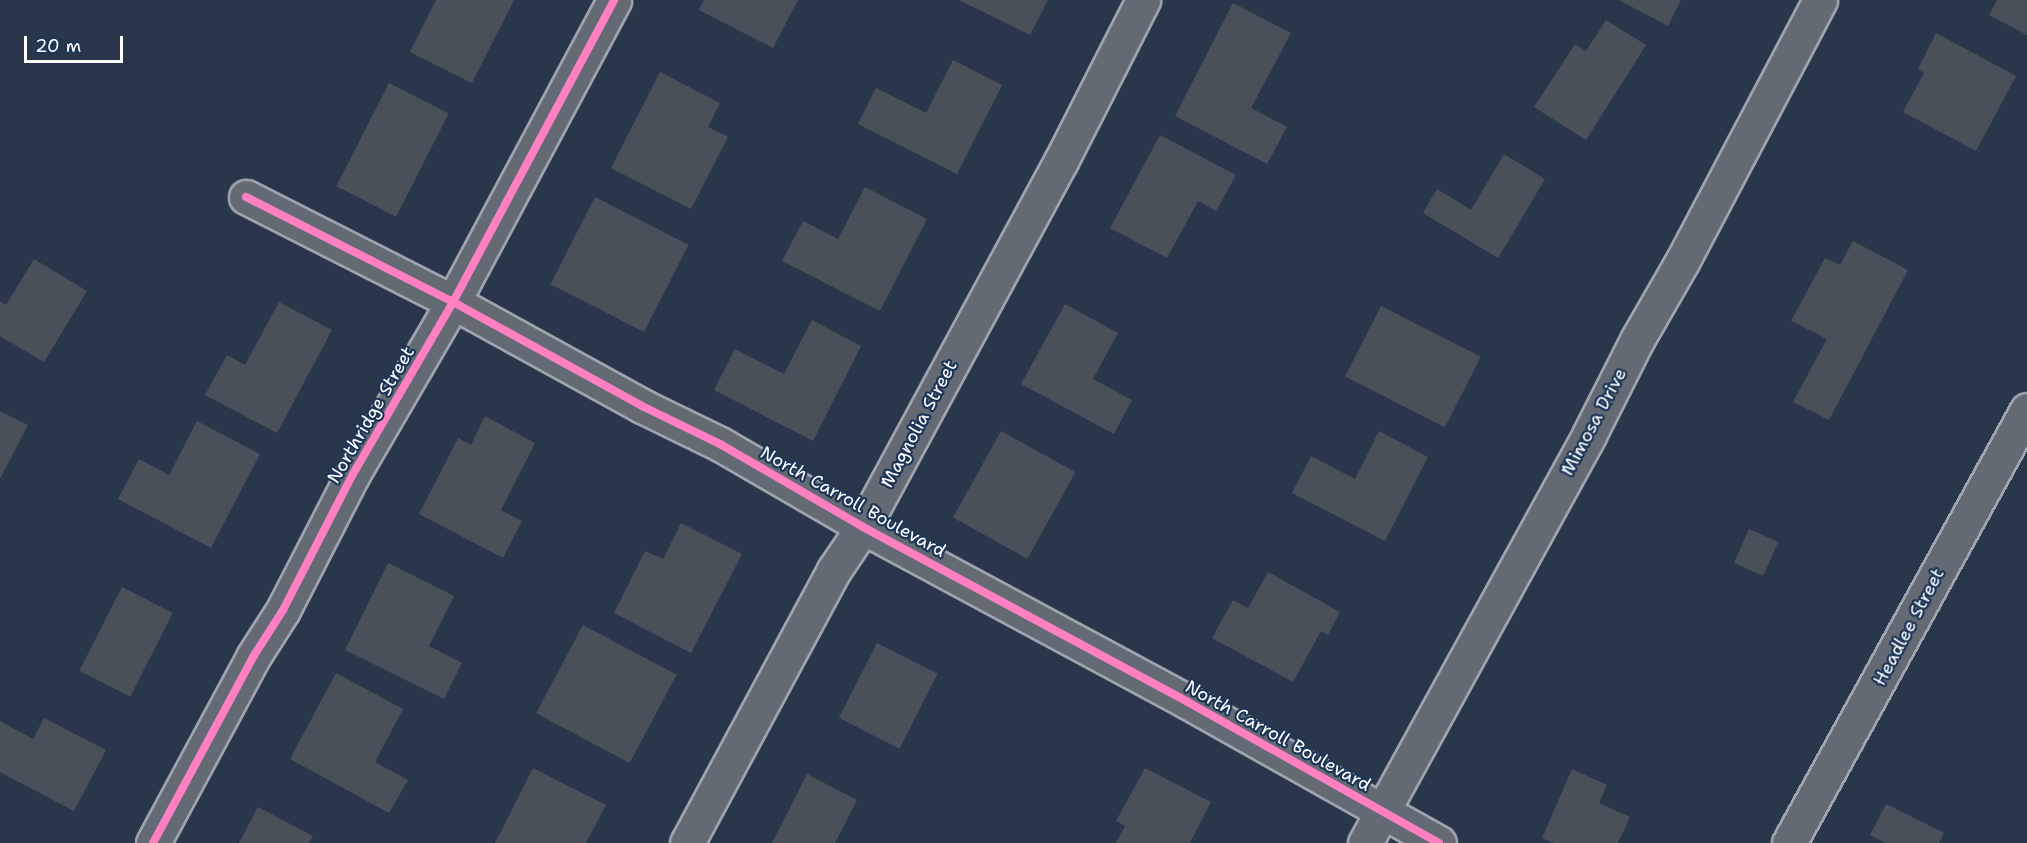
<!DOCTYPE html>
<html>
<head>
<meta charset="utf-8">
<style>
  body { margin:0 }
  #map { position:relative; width:2027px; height:843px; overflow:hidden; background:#2a374a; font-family:"Shantell Sans",sans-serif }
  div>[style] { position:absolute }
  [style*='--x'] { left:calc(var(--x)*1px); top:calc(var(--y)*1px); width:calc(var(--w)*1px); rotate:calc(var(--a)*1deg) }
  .building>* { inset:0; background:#495059; transform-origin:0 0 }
  .roads { filter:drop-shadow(2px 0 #9fa5ae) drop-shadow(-2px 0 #9fa5ae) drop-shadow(0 2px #9fa5ae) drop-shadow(0 -2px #9fa5ae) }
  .minor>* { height:33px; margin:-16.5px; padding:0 16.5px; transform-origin:16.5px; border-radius:16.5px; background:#636a74 }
  .cycleway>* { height:8px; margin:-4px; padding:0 4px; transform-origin:4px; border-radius:4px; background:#ff80c0 }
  span { translate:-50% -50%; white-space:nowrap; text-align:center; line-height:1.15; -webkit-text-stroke:4.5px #1d3557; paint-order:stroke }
  .street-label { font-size:18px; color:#fff }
  .scale { position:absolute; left:24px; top:36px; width:99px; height:27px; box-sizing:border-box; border:3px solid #fff; border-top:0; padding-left:8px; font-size:18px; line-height:21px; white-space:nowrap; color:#fff; -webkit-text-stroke:4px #1d3557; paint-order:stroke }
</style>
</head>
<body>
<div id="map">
  <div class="building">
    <div style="clip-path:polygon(436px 0,514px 0,472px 83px,410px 52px)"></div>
    <div style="clip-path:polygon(704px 0,798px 0,773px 48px,699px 10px)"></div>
    <div style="clip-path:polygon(959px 0,1048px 0,1030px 35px)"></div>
    <div style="clip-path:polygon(1619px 0,1681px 0,1668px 26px)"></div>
    <div style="clip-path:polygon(1997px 0,2027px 0,2027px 35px,1989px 15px)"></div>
    <div style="clip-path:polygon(1233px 3px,1291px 33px,1251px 108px,1287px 127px,1267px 164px,1175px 116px)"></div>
    <div style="clip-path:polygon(1606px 20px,1646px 45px,1586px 140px,1534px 107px,1575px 44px,1586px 51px)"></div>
    <div style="clip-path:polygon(1936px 33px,2016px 76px,1976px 151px,1903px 112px,1924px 73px,1918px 69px)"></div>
    <div style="clip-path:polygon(953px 60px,1002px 85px,957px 174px,858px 124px,876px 88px,926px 113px)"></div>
    <div style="clip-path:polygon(660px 72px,720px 103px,708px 127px,728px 137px,691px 209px,611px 168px)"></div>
    <div style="left:389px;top:83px;width:67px;height:116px;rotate:27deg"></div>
    <div style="clip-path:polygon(1160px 135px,1236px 175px,1216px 211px,1198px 201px,1167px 258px,1110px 228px)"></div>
    <div style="clip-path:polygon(1504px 154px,1545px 179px,1498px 258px,1423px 213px,1437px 189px,1471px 210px)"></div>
    <div style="clip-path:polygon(865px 187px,927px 219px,880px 311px,782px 261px,803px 221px,838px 239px)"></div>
    <div style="left:595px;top:197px;width:105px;height:98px;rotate:27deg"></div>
    <div style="clip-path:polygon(1853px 241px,1908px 270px,1829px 420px,1793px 402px,1827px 339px,1791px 321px,1825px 258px,1840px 265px)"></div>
    <div style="clip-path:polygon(34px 259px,87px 291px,44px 362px,0 336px,0 301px,6px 305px)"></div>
    <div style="clip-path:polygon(279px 302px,332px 330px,277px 433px,205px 395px,227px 355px,245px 365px)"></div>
    <div style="clip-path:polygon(1065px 304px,1118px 333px,1093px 379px,1132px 400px,1114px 434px,1021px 384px)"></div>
    <div style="left:1381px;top:306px;width:112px;height:79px;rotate:27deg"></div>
    <div style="clip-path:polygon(812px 320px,861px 346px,813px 441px,714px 390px,735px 349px,784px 374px)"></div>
    <div style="clip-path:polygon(0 411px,28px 425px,0 479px)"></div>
    <div style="clip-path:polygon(485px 416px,535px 443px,501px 510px,522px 521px,503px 558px,419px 514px,458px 438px,471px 445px)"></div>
    <div style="clip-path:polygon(197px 421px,260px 454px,211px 548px,118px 499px,139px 459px,169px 475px)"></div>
    <div style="left:1001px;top:431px;width:85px;height:99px;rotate:29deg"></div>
    <div style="clip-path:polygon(1379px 431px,1428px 457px,1385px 541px,1292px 493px,1311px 456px,1355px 479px)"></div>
    <div style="clip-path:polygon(681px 523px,742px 554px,691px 653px,614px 613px,645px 551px,663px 559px)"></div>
    <div style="left:1749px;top:529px;width:32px;height:37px;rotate:24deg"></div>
    <div style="clip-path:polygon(388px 563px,454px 596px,429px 646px,462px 663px,444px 699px,345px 650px)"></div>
    <div style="clip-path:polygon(1268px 572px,1340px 612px,1328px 635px,1321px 631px,1293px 682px,1212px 638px,1233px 600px,1248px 608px)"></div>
    <div style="left:122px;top:587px;width:57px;height:94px;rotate:27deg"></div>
    <div style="left:583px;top:625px;width:106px;height:100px;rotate:28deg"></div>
    <div style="left:877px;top:643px;width:68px;height:84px;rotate:27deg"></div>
    <div style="clip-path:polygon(336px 673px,403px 709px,375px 762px,408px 780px,389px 813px,290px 759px)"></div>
    <div style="clip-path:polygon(44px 718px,106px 750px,74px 811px,0 772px,0 721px,33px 739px)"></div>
    <div style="clip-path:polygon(533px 768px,606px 805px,586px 843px,495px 843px)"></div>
    <div style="clip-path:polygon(1145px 768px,1211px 802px,1190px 843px,1116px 843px,1125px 826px,1116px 821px)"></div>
    <div style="clip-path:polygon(1572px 769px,1607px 785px,1599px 803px,1630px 817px,1618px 843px,1553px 843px,1542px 838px)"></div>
    <div style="clip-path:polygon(807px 774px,857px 800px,835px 843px,772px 843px)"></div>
    <div style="clip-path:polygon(1886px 804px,1944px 833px,1939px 843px,1886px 843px,1870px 835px)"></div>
    <div style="clip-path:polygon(258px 807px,313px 836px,309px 843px,239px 843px)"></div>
  </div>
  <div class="roads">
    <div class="minor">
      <div style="--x:246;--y:197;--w:232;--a:26.9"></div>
      <div style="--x:453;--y:302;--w:216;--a:28.8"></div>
      <div style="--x:642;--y:406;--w:87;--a:26"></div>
      <div style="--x:720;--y:444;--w:165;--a:30.1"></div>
      <div style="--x:863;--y:527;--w:367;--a:28.3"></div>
      <div style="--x:1186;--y:701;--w:290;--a:29.3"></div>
      <div style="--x:153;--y:843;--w:211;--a:-61.7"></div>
      <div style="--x:253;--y:657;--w:56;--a:-57.4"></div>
      <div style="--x:283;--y:610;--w:153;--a:-62.8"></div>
      <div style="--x:353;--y:474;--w:199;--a:-59.8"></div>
      <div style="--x:453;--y:302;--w:342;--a:-61.9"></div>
      <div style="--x:687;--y:843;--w:310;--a:-61.7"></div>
      <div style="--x:834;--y:570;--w:52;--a:-56"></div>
      <div style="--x:863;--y:527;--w:416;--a:-61.6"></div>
      <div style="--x:1061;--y:161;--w:181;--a:-63"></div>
      <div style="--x:1365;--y:843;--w:465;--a:-61.2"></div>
      <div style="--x:1589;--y:435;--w:106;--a:-63.2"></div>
      <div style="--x:1637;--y:340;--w:92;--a:-60.1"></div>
      <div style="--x:1683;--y:260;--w:294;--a:-62.2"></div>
      <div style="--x:1789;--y:843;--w:494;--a:-61.2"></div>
    </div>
  </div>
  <div class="cycleway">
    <div style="--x:246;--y:197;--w:232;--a:26.9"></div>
    <div style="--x:453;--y:302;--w:216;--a:28.8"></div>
    <div style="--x:642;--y:406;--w:87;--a:26"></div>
    <div style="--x:720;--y:444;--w:165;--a:30.1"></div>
    <div style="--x:863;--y:527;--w:367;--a:28.3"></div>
    <div style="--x:1186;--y:701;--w:290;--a:29.3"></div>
    <div style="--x:153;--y:843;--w:211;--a:-61.7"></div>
    <div style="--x:253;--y:657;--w:56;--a:-57.4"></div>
    <div style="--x:283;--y:610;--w:153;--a:-62.8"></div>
    <div style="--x:353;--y:474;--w:199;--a:-59.8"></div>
    <div style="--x:453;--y:302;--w:342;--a:-61.9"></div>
  </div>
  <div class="street-label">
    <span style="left:371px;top:415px;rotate:-60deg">Northridge Street</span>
    <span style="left:1594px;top:422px;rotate:-62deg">Mimosa Drive</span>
    <span style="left:919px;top:424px;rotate:-62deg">Magnolia Street</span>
    <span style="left:853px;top:502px;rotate:29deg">North Carroll Boulevard</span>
    <span style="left:1909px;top:627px;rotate:-62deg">Headlee Street</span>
    <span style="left:1278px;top:736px;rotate:29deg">North Carroll Boulevard</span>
  </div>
  <div class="scale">20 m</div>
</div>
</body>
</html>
